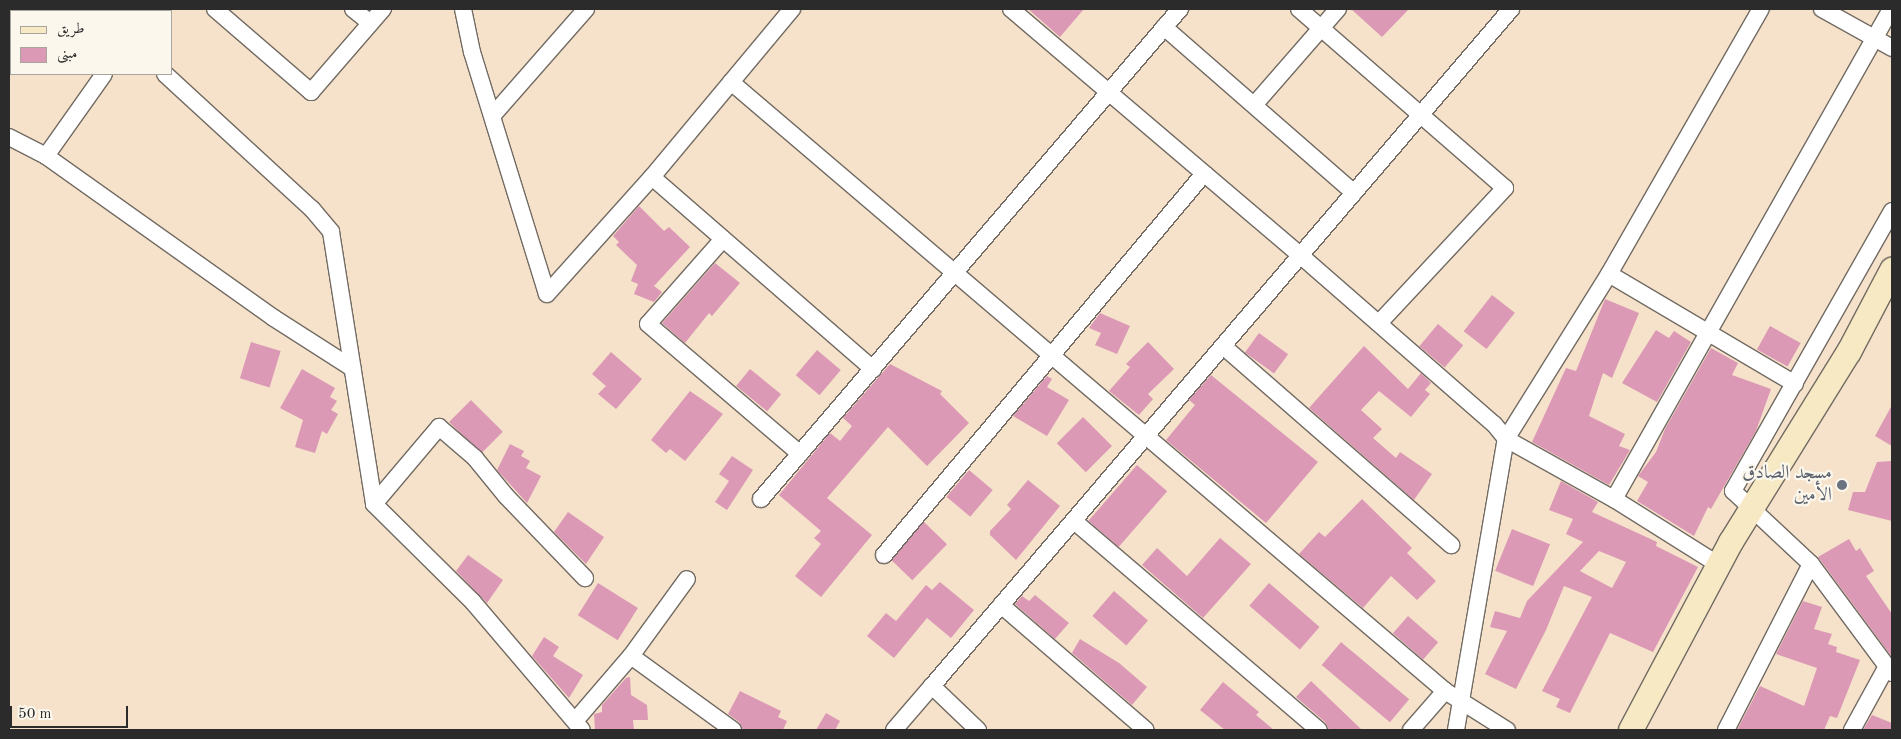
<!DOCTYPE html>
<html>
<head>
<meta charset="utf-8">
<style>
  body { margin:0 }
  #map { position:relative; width:1901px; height:739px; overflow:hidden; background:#f6e2ca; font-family:"Old Standard TT",Amiri,serif }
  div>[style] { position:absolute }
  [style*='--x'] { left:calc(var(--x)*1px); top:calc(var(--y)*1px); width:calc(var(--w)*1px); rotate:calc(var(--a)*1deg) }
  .building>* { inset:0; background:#dc99b6; transform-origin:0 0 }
  .roads { filter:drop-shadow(1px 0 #726b63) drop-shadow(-1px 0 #726b63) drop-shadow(0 1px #726b63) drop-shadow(0 -1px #726b63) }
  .street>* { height:16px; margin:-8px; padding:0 8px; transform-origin:8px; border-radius:8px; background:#fff }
  .secondary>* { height:24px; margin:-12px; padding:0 12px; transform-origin:12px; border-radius:12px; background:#f6e9c3 }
  .dots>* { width:14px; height:14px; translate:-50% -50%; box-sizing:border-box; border:2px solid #fbf7ec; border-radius:50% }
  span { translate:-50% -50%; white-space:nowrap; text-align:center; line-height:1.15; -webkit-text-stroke:4.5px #fbf7ec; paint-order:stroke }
  .worship-label { font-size:19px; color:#5b616d }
  .right { translate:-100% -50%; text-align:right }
  .frame { position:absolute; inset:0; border:10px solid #2b2b2b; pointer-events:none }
  .legend { position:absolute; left:10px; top:10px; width:162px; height:65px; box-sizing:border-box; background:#fbf7ec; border:1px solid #a8a59f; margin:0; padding:6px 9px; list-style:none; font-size:15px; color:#2b2b2b }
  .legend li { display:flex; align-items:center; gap:10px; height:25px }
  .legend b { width:25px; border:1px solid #a8a59f }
  .scale { position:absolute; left:10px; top:706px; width:118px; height:22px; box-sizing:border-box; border:2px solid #2b2b2b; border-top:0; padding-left:6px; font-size:15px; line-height:18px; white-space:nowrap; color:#2b2b2b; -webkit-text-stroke:4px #fbf7ec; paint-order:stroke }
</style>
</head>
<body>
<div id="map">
  <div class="building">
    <div style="clip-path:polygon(1028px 9px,1084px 9px,1060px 37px)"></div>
    <div style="clip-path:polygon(1351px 9px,1409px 9px,1382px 37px)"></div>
    <div style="clip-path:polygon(639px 206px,664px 231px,669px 227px,690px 247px,654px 286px,662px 292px,654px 302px,634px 294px,638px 284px,631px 281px,637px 265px,616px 245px,619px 242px,613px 236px)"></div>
    <div style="clip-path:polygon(715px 263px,740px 283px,712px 316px,709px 313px,685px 343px,662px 323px)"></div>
    <div style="left:1492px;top:295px;width:29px;height:46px;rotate:38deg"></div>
    <div style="clip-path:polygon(1605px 299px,1639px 313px,1612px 378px,1603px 373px,1589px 416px,1625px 434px,1619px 446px,1630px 450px,1609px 485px,1532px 442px,1566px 368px,1576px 371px)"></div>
    <div style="clip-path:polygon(1100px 313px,1130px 326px,1117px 354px,1095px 345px,1101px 333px,1089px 328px)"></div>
    <div style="left:1438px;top:324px;width:33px;height:29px;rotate:40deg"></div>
    <div style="left:1770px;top:326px;width:35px;height:27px;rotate:29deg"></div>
    <div style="clip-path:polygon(1656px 330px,1669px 338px,1674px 331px,1691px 342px,1657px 402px,1622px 383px)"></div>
    <div style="left:1259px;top:333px;width:36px;height:24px;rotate:36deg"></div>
    <div style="left:251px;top:342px;width:31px;height:38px;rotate:17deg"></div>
    <div style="clip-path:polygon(1148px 342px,1174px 369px,1148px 394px,1153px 399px,1139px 415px,1109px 391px,1130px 367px,1126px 364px)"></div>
    <div style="clip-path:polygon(1364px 346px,1408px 389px,1421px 373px,1431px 383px,1425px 390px,1430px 394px,1411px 417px,1379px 391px,1361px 410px,1382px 429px,1373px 438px,1396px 458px,1400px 452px,1432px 474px,1414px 500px,1309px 408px)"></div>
    <div style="clip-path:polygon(1711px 348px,1738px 363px,1732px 375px,1771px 389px,1756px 431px,1711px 509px,1708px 507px,1694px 536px,1637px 501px,1648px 482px,1638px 476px,1656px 452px,1665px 429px)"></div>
    <div style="left:817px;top:350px;width:31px;height:33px;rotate:40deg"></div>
    <div style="clip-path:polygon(611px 352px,642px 379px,616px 409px,598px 394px,606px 386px,592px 374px)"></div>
    <div style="clip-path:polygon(890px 364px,942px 391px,940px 394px,969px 423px,927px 466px,888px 427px,827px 498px,872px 535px,821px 597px,795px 576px,821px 544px,814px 538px,821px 531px,779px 495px,830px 433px,840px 441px,852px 426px,843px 418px)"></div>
    <div style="clip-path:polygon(302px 369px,335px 388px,330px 397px,337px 401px,331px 410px,338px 414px,327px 434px,322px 431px,315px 453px,295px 447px,303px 420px,280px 408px)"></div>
    <div style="left:750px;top:369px;width:40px;height:22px;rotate:39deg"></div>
    <div style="clip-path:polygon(1211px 375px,1318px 462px,1266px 523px,1166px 440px,1195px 405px,1189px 400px)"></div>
    <div style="clip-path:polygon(1047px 376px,1052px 379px,1047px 387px,1069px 400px,1047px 436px,1013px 416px)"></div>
    <div style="clip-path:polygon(690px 391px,723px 414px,685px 461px,670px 449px,666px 453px,651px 440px)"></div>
    <div style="left:471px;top:400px;width:45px;height:31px;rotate:45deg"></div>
    <div style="clip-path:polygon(1892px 405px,1892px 446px,1875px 436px)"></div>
    <div style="left:1083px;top:417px;width:41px;height:37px;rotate:45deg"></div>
    <div style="clip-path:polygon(510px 444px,524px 451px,521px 456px,530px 461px,526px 468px,541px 476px,527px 503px,497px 470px)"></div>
    <div style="clip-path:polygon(732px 456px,753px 470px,727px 510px,715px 502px,729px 481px,719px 474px)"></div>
    <div style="clip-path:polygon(1892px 461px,1892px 521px,1848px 510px,1853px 492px,1865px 492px,1877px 462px)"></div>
    <div style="left:1137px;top:465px;width:40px;height:74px;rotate:41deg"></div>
    <div style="left:969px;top:470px;width:31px;height:35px;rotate:40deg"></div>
    <div style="clip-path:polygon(1028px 480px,1060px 506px,1016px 560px,990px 535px,990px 531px,1011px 509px,1007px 505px)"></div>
    <div style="clip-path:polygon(evenodd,1561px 481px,1598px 502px,1592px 512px,1657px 542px,1656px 546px,1698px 567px,1653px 652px,1610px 633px,1570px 713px,1556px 707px,1560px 699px,1542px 691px,1592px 597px,1564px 586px,1546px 630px,1516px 689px,1485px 674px,1507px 631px,1490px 627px,1495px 611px,1520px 618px,1527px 601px,1583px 542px,1566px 534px,1573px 519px,1549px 510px,1561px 481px,1599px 551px,1626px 562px,1612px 588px,1580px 571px,1599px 551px)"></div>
    <div style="clip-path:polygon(1362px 499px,1412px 548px,1407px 553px,1436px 581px,1417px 600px,1391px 576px,1363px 608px,1299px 554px,1319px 532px,1325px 537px)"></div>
    <div style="clip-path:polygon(568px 512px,604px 537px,586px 564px,554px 532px)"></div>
    <div style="left:924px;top:522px;width:32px;height:50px;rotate:44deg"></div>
    <div style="left:1512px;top:529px;width:41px;height:45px;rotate:22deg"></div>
    <div style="clip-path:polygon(1220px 538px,1251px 564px,1203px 618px,1142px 565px,1157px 548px,1187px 576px)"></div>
    <div style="clip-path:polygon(1849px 539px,1856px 551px,1860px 548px,1874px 571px,1866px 576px,1892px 614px,1892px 657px,1818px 557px)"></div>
    <div style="clip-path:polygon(468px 555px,503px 580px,487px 603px,456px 571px)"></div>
    <div style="clip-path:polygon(940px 582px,974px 610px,951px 638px,927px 618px,894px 658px,867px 636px,886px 613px,896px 621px,926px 585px,932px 590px)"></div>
    <div style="left:598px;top:583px;width:47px;height:38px;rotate:32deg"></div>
    <div style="left:1269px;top:583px;width:67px;height:30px;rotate:41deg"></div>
    <div style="left:1114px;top:591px;width:45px;height:33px;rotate:41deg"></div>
    <div style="clip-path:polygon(1035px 595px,1069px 623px,1055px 639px,1015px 604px,1022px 596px,1029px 601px)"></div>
    <div style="clip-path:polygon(1803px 601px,1822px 607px,1814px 629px,1832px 634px,1828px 644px,1837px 647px,1836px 652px,1860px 660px,1837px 718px,1830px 716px,1824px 730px,1737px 730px,1760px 686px,1804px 706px,1817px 668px,1776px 654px)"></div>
    <div style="left:1408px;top:616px;width:40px;height:23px;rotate:41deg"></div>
    <div style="clip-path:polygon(544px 637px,559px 647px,553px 656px,583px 675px,569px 698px,532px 656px)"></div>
    <div style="clip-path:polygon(1080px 639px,1119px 663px,1147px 687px,1132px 705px,1072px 653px)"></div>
    <div style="left:1341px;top:642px;width:89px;height:30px;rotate:40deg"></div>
    <div style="clip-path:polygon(630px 677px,631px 695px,647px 705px,648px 720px,633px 720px,634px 730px,595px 730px,594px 714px,602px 712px,602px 705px,626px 678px)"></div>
    <div style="clip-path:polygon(1311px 681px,1362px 730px,1329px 730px,1325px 722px,1296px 697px)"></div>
    <div style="clip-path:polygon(1223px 682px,1259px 712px,1256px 715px,1274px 730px,1225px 730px,1200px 710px)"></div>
    <div style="clip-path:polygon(740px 691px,781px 711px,778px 717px,787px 721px,783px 730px,743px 730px,739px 722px,728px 714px)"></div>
    <div style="clip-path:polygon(826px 713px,840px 721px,835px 730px,816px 730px)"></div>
    <div style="clip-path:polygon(1872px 715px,1892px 723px,1892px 730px,1863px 730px)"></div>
  </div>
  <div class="roads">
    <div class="street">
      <div style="--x:95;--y:9;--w:3;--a:45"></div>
      <div style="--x:215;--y:9;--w:127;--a:40.8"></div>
      <div style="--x:311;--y:92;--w:110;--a:-49.1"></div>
      <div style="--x:353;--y:9;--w:22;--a:39"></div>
      <div style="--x:463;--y:9;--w:44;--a:78.2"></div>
      <div style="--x:472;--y:52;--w:253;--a:72.8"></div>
      <div style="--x:1011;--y:9;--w:380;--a:40.4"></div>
      <div style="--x:1300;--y:255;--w:257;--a:41.1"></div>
      <div style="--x:1494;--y:424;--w:19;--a:51"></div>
      <div style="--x:1506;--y:439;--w:124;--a:29.1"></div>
      <div style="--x:1614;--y:499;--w:124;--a:32.2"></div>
      <div style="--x:1299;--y:9;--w:273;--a:41"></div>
      <div style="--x:1505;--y:188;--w:185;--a:133"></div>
      <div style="--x:1822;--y:9;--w:80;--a:29.1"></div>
      <div style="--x:9;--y:16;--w:3;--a:45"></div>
      <div style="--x:1164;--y:27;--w:252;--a:41.1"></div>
      <div style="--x:165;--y:74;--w:200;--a:42.6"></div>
      <div style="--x:312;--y:209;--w:30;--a:50"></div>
      <div style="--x:331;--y:232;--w:275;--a:81"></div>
      <div style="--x:374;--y:504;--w:139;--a:44.7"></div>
      <div style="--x:473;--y:602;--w:168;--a:49.6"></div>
      <div style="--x:731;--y:82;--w:938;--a:40.46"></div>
      <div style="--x:1445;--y:691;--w:73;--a:32.2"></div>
      <div style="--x:1255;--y:104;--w:126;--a:-48.9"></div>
      <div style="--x:493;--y:115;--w:141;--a:-48.7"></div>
      <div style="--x:9;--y:137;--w:42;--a:27.2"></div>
      <div style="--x:46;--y:156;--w:280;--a:35.4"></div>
      <div style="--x:274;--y:318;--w:93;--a:32.7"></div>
      <div style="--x:46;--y:156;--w:100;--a:-54.7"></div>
      <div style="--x:652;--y:177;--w:293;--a:41"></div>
      <div style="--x:1892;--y:211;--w:322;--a:119.6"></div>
      <div style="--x:1733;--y:491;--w:107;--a:43.1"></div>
      <div style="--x:1811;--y:564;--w:136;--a:53.4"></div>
      <div style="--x:723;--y:239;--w:113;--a:131.4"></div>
      <div style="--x:648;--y:324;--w:200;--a:40.5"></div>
      <div style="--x:1609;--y:274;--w:216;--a:30.6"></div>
      <div style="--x:547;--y:294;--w:157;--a:-48.1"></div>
      <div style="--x:652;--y:177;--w:219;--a:-50.2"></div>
      <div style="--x:1223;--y:346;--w:303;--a:41.1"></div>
      <div style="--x:761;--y:499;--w:645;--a:-49.47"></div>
      <div style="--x:1614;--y:499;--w:563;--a:-60.52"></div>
      <div style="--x:374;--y:504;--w:101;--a:-49.8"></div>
      <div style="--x:439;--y:427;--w:48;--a:40.7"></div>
      <div style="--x:475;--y:458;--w:49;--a:50.8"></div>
      <div style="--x:506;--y:496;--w:114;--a:46.1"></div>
      <div style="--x:1074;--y:521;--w:322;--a:40.5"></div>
      <div style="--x:884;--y:555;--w:498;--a:-50"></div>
      <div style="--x:1001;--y:605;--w:191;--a:40.8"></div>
      <div style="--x:631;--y:656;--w:126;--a:36"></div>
      <div style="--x:575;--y:721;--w:86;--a:-49.3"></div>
      <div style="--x:631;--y:656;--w:95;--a:-54"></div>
      <div style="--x:894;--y:730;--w:58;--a:-49.2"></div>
      <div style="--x:978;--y:730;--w:64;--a:-136.3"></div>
      <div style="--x:932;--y:686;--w:891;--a:-49.46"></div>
      <div style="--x:1411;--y:730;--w:52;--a:-48.9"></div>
      <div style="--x:1456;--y:730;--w:295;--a:-80.3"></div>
      <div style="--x:1506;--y:439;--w:195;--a:-58"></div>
      <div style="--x:1609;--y:274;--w:305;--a:-60.2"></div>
      <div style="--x:1726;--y:730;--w:186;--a:-62.9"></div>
      <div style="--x:1852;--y:730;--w:73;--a:-61.3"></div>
    </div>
    <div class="secondary">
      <div style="--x:1631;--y:730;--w:213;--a:-62"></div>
      <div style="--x:1731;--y:542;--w:224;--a:-58.2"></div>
      <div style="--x:1849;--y:352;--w:93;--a:-62.3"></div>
    </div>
  </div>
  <div class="dots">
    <div style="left:1842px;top:485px;background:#6b7280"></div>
  </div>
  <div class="worship-label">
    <span class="right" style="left:1832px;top:485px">مسجد الصادق<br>الأمين</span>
  </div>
  <div class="frame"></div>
  <ul class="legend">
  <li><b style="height:6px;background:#f6e9c3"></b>طريق</li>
  <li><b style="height:14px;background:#dc99b6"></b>مبنى</li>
  </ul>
  <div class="scale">50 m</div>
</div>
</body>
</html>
